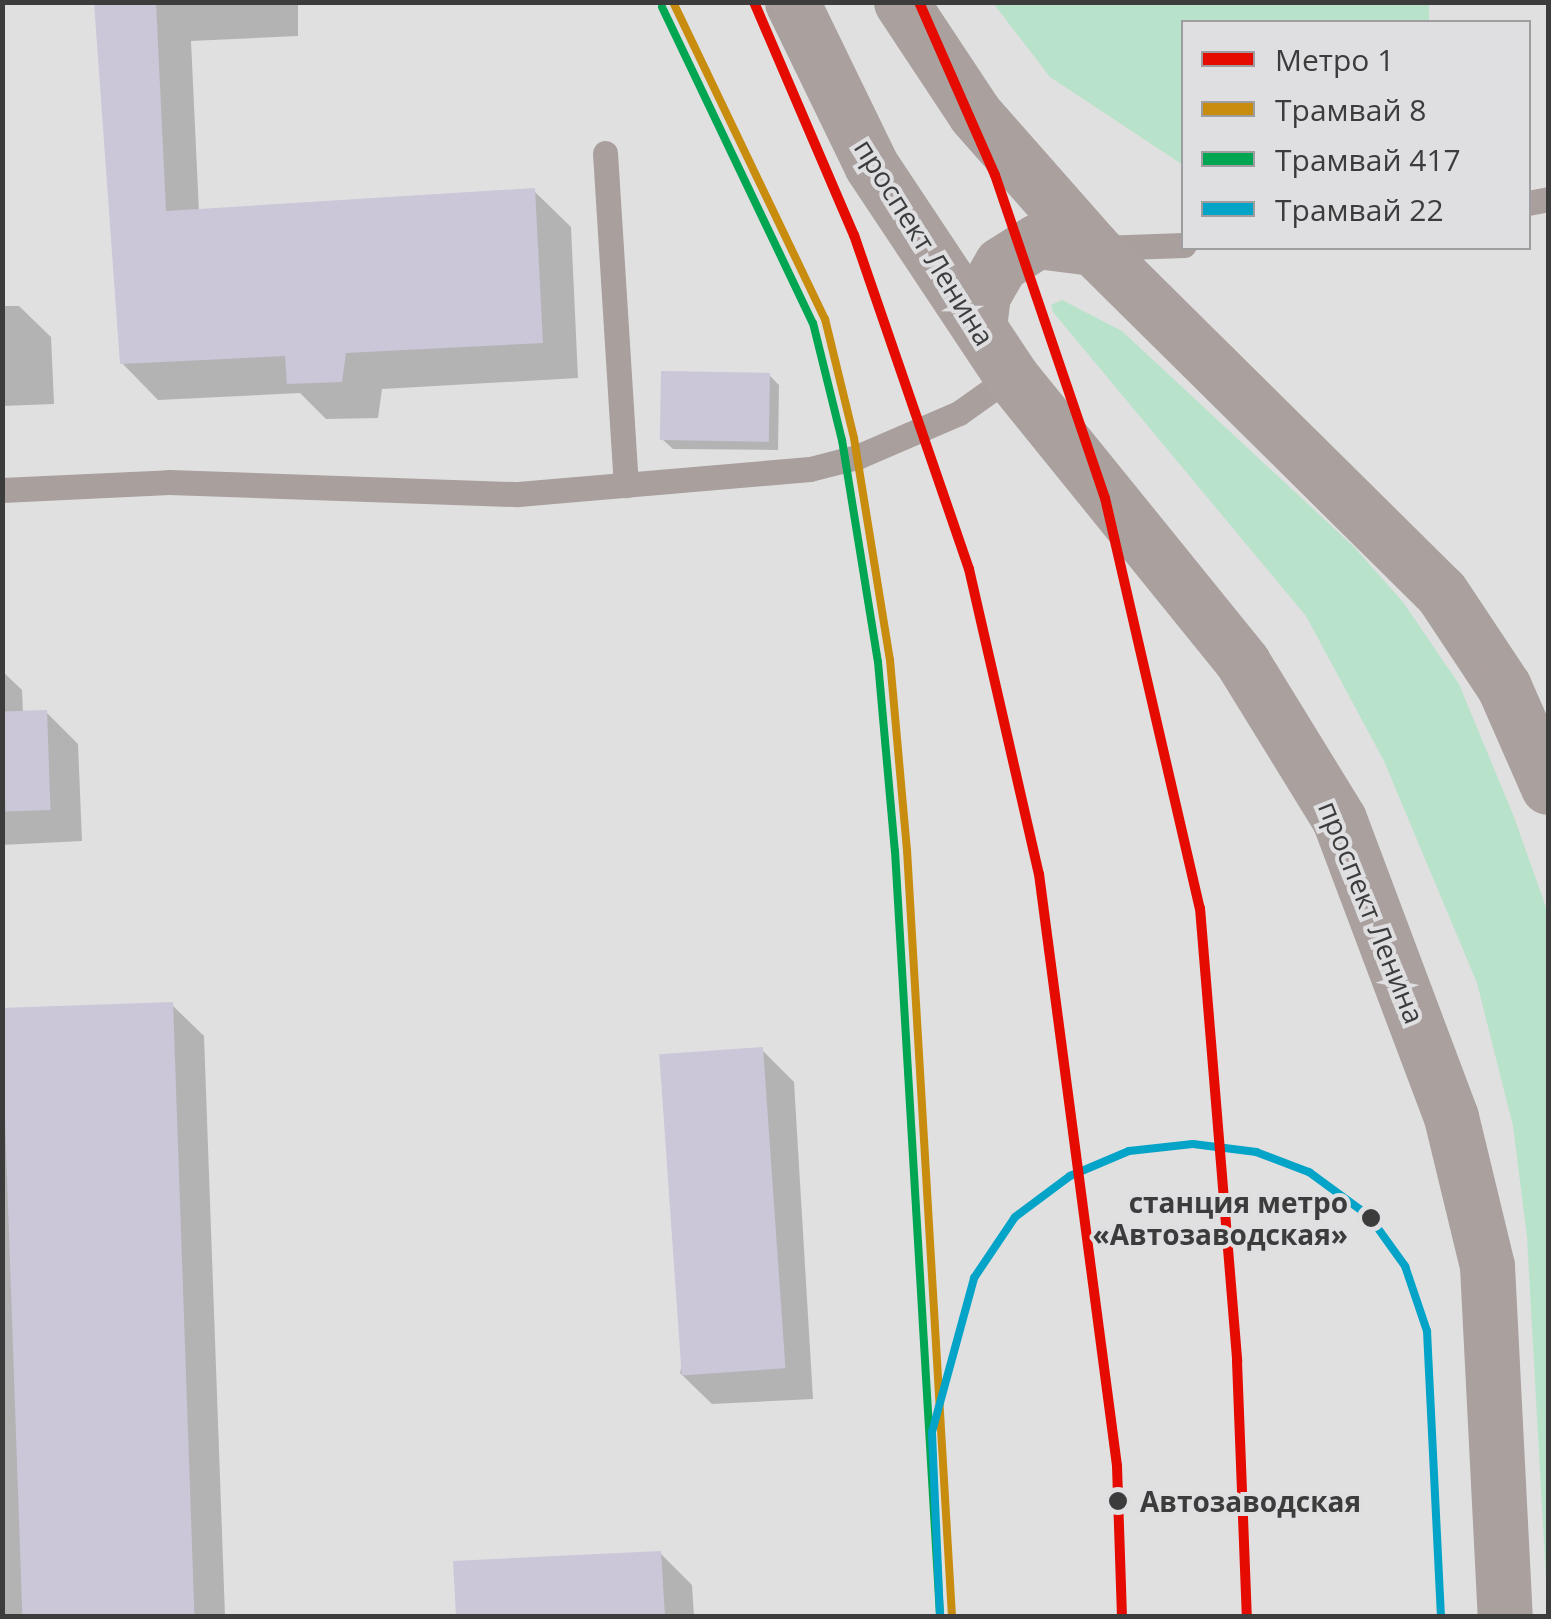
<!DOCTYPE html>
<html>
<head>
<meta charset="utf-8">
<style>
  body { margin:0 }
  #map { position:relative; width:1551px; height:1619px; overflow:hidden; background:#e0e0e1; font-family:"Open Sans",sans-serif }
  div>[style] { position:absolute }
  [style*='--x'] { left:calc(var(--x)*1px); top:calc(var(--y)*1px); width:calc(var(--w)*1px); rotate:calc(var(--a)*1deg) }
  .green>* { inset:0; background:#b9e2ca }
  .shadow>* { inset:0; background:#0003 }
  .building>* { inset:0; background:#cbc6d8; transform-origin:0 0 }
  .service>* { height:25px; margin:-12.5px; padding:0 12.5px; transform-origin:12.5px; border-radius:12.5px; background:#a99f9c }
  .primary>* { height:55px; margin:-27.5px; padding:0 27.5px; transform-origin:27.5px; border-radius:27.5px; background:#aaa09e }
  .tram-1>* { height:8px; margin:-4px; padding:0 4px; transform-origin:4px; border-radius:4px; background:#c88c0f }
  .tram-2>* { height:8px; margin:-4px; padding:0 4px; transform-origin:4px; border-radius:4px; background:#00a651 }
  .tram-3>* { height:8px; margin:-4px; padding:0 4px; transform-origin:4px; border-radius:4px; background:#03a4c7 }
  .metro-1>* { height:10px; margin:-5px; padding:0 5px; transform-origin:5px; border-radius:5px; background:#e50b00 }
  .dots>* { width:28px; height:28px; translate:-50% -50%; box-sizing:border-box; border:5px solid #dfdfe2; border-radius:50% }
  span { translate:-50% -50%; white-space:nowrap; text-align:center; line-height:1.15; -webkit-text-stroke:8px #dfdfe2; paint-order:stroke }
  .street-label { font-size:28px; color:#3c3c3d }
  .stop-label { font-size:28px; color:#3c3c3d; font-weight:700 }
  .right { translate:-100% -50%; text-align:right }
  .left { translate:0 -50%; text-align:left }
  .frame { position:absolute; inset:0; border:5px solid #3c3c3d; pointer-events:none }
  .legend { position:absolute; left:1181px; top:20px; width:350px; height:230px; box-sizing:border-box; background:#dfdfe2; border:2px solid #9e9ea0; margin:0; padding:12px 18px; list-style:none; font-size:30px; color:#3c3c3d }
  .legend li { display:flex; align-items:center; gap:20px; height:50px }
  .legend b { width:50px; border:2px solid #9e9ea0 }
</style>
</head>
<body>
<div id="map">
  <div class="green">
    <div style="clip-path:polygon(1429px 3px,1429px 22px,1184px 22px,1183px 165px,1050px 77px,993px 3px)"></div>
    <div style="clip-path:polygon(1062px 300px,1122px 331px,1354px 547px,1403px 602px,1459px 684px,1514px 817px,1548px 913px,1548px 1616px,1527px 1237px,1513px 1126px,1477px 983px,1384px 761px,1306px 616px,1053px 312px,1051px 305px)"></div>
  </div>
  <div class="shadow">
    <div style="clip-path:polygon(96px 2px,298px 2px,298px 36px,191px 41px,199px 212px,534px 191px,571px 227px,578px 378px,382px 389px,378px 418px,326px 419px,300px 393px,158px 400px,122px 363px)"></div>
    <div style="clip-path:polygon(2px 306px,19px 306px,51px 337px,54px 404px,2px 406px)"></div>
    <div style="clip-path:polygon(769px 375px,779px 385px,778px 450px,673px 449px,662px 439px)"></div>
    <div style="clip-path:polygon(2px 671px,22px 690px,23px 713px,46px 712px,78px 744px,82px 841px,2px 845px)"></div>
    <div style="clip-path:polygon(172px 1005px,204px 1036px,225px 1616px,2px 1616px,2px 1021px)"></div>
    <div style="clip-path:polygon(762px 1050px,794px 1082px,813px 1399px,712px 1404px,680px 1373px)"></div>
    <div style="clip-path:polygon(660px 1553px,692px 1585px,694px 1616px,458px 1616px,456px 1564px)"></div>
  </div>
  <div class="building">
    <div style="clip-path:polygon(94px 2px,156px 2px,166px 211px,535px 188px,543px 343px,346px 353px,342px 382px,287px 384px,285px 356px,120px 364px)"></div>
    <div style="left:661px;top:371px;width:109px;height:69px;rotate:1deg"></div>
    <div style="left:47px;top:710px;width:100px;height:45px;rotate:88deg"></div>
    <div style="left:173px;top:1002px;width:614px;height:172px;rotate:88deg"></div>
    <div style="left:763px;top:1047px;width:322px;height:104px;rotate:86deg"></div>
    <div style="clip-path:polygon(661px 1551px,665px 1616px,456px 1616px,453px 1561px)"></div>
  </div>
  <div class="service">
    <div style="--x:605;--y:153;--w:333;--a:86.4"></div>
    <div style="--x:1528;--y:203;--w:20;--a:-11"></div>
    <div style="--x:1099;--y:248;--w:85;--a:-2"></div>
    <div style="--x:2;--y:490;--w:167;--a:-2.7"></div>
    <div style="--x:169;--y:482;--w:349;--a:2"></div>
    <div style="--x:518;--y:494;--w:293;--a:-4.9"></div>
    <div style="--x:810;--y:469;--w:49;--a:-14.3"></div>
    <div style="--x:857;--y:457;--w:111;--a:-23.3"></div>
    <div style="--x:959;--y:413;--w:64;--a:-35.4"></div>
  </div>
  <div class="primary">
    <div style="--x:792;--y:2;--w:181;--a:64.1"></div>
    <div style="--x:871;--y:165;--w:253;--a:56.4"></div>
    <div style="--x:1011;--y:376;--w:369;--a:51"></div>
    <div style="--x:1243;--y:663;--w:183;--a:58.4"></div>
    <div style="--x:1339;--y:819;--w:318;--a:69.4"></div>
    <div style="--x:1451;--y:1117;--w:153;--a:76.4"></div>
    <div style="--x:1487;--y:1266;--w:350;--a:87.1"></div>
    <div style="--x:901;--y:2;--w:134;--a:56.5"></div>
    <div style="--x:975;--y:114;--w:179;--a:48.6"></div>
    <div style="--x:1093;--y:248;--w:489;--a:44.7"></div>
    <div style="--x:1441;--y:592;--w:114;--a:56.4"></div>
    <div style="--x:1504;--y:687;--w:109;--a:66.3"></div>
    <div style="--x:979;--y:327;--w:32;--a:-83"></div>
    <div style="--x:983;--y:295;--w:36;--a:-60"></div>
    <div style="--x:1001;--y:264;--w:43;--a:-32.6"></div>
    <div style="--x:1037;--y:241;--w:56;--a:7.1"></div>
  </div>
  <div class="tram-1">
    <div style="--x:673;--y:2;--w:352;--a:64.4"></div>
    <div style="--x:825;--y:319;--w:122;--a:76.3"></div>
    <div style="--x:854;--y:438;--w:225;--a:80.8"></div>
    <div style="--x:890;--y:660;--w:191;--a:84.9"></div>
    <div style="--x:907;--y:850;--w:767;--a:86.64"></div>
  </div>
  <div class="tram-2">
    <div style="--x:662;--y:7;--w:350;--a:64.5"></div>
    <div style="--x:813;--y:323;--w:121;--a:76.1"></div>
    <div style="--x:842;--y:440;--w:225;--a:80.8"></div>
    <div style="--x:878;--y:662;--w:190;--a:84.9"></div>
    <div style="--x:895;--y:851;--w:766;--a:86.63"></div>
  </div>
  <div class="tram-3">
    <div style="--x:940;--y:1616;--w:184;--a:-92.5"></div>
    <div style="--x:932;--y:1432;--w:160;--a:-74.7"></div>
    <div style="--x:974;--y:1278;--w:73;--a:-56.1"></div>
    <div style="--x:1015;--y:1217;--w:69;--a:-36.7"></div>
    <div style="--x:1070;--y:1176;--w:64;--a:-23"></div>
    <div style="--x:1129;--y:1151;--w:64;--a:-6.2"></div>
    <div style="--x:1193;--y:1144;--w:64;--a:7.2"></div>
    <div style="--x:1256;--y:1152;--w:57;--a:20.7"></div>
    <div style="--x:1309;--y:1172;--w:74;--a:36.3"></div>
    <div style="--x:1369;--y:1216;--w:62;--a:54.2"></div>
    <div style="--x:1405;--y:1266;--w:69;--a:71.3"></div>
    <div style="--x:1427;--y:1331;--w:284;--a:87.2"></div>
  </div>
  <div class="metro-1">
    <div style="--x:754;--y:2;--w:254;--a:66.8"></div>
    <div style="--x:854;--y:235;--w:353;--a:71"></div>
    <div style="--x:969;--y:569;--w:313;--a:77.1"></div>
    <div style="--x:1039;--y:874;--w:597;--a:82.49"></div>
    <div style="--x:1117;--y:1466;--w:150;--a:88.1"></div>
    <div style="--x:919;--y:2;--w:189;--a:66.3"></div>
    <div style="--x:995;--y:175;--w:341;--a:71.2"></div>
    <div style="--x:1105;--y:498;--w:421;--a:77"></div>
    <div style="--x:1200;--y:908;--w:455;--a:85.3"></div>
    <div style="--x:1237;--y:1361;--w:255;--a:87.8"></div>
  </div>
  <div class="dots">
    <div style="left:1371px;top:1218px;background:#3c3c3d"></div>
    <div style="left:1118px;top:1501px;background:#3c3c3d"></div>
  </div>
  <div class="street-label">
    <span style="left:925px;top:242px;rotate:58deg">проспект Ленина</span>
    <span style="left:1372px;top:912px;rotate:68deg">проспект Ленина</span>
  </div>
  <div class="stop-label">
    <span class="right" style="left:1348px;top:1218px">станция метро<br>«Автозаводская»</span>
    <span class="left" style="left:1140px;top:1501px">Автозаводская</span>
  </div>
  <div class="frame"></div>
  <ul class="legend">
  <li><b style="height:12px;background:#e50b00"></b>Метро 1</li>
  <li><b style="height:12px;background:#c88c0f"></b>Трамвай 8</li>
  <li><b style="height:12px;background:#00a651"></b>Трамвай 417</li>
  <li><b style="height:12px;background:#03a4c7"></b>Трамвай 22</li>
  </ul>
</div>
</body>
</html>
